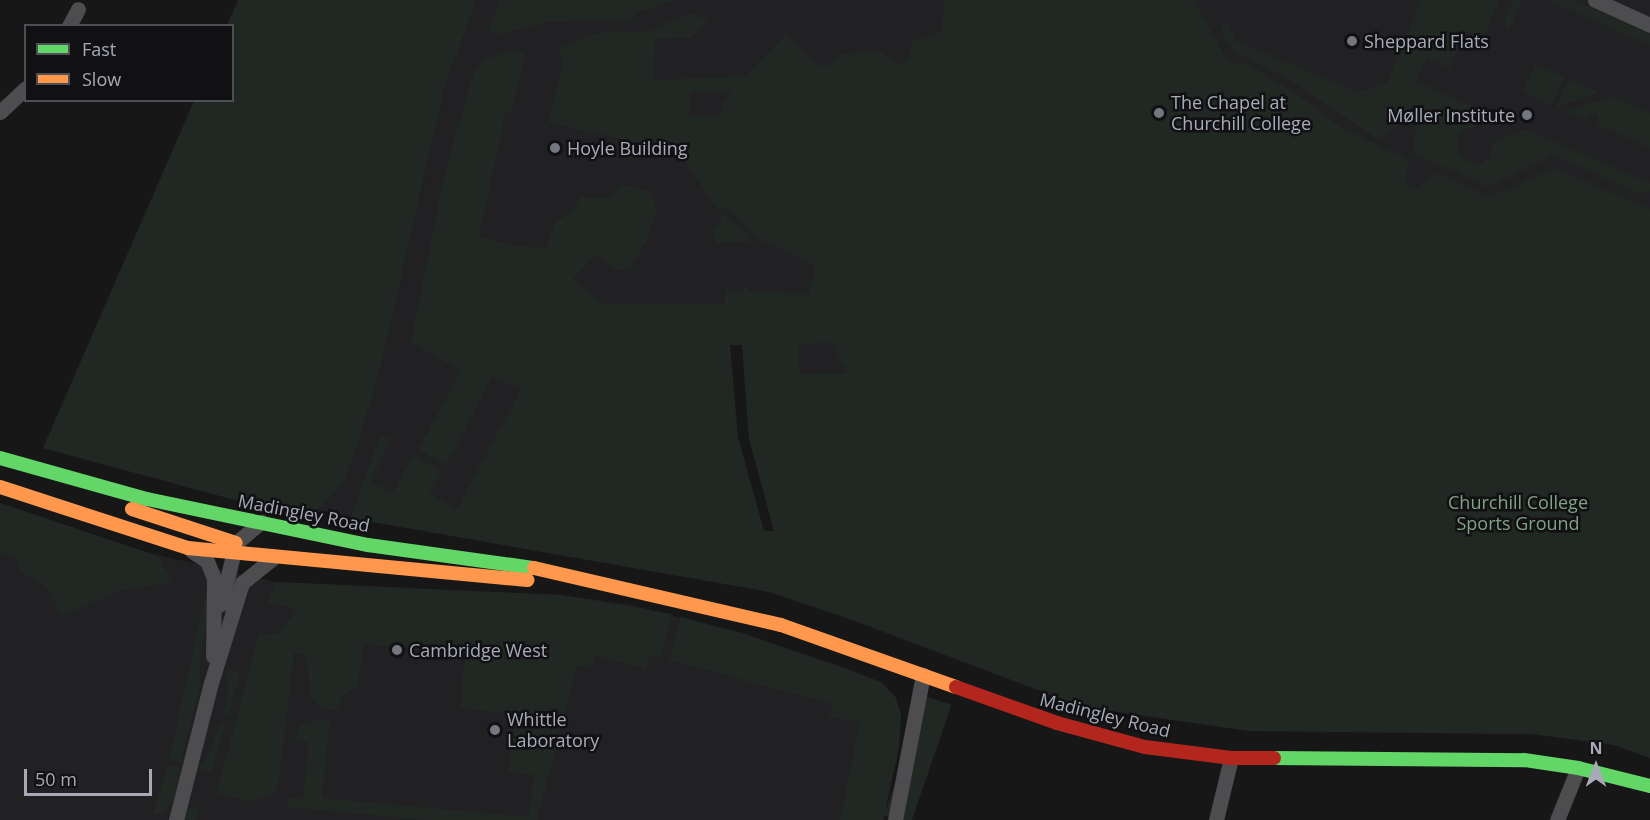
<!DOCTYPE html>
<html>
<head>
<meta charset="utf-8">
<style>
  body { margin:0 }
  #map { position:relative; width:1650px; height:820px; overflow:hidden; background:#171717; font-family:"Open Sans",sans-serif }
  div>[style] { position:absolute }
  [style*='--x'] { left:calc(var(--x)*1px); top:calc(var(--y)*1px); width:calc(var(--w)*1px); rotate:calc(var(--a)*1deg) }
  .built>* { inset:0; background:#212123 }
  .green>* { inset:0; background:#212722; transform-origin:0 0 }
  .street>* { height:15px; margin:-7.5px; padding:0 7.5px; transform-origin:7.5px; border-radius:7.5px; background:#4d4d50 }
  .fast>* { height:14px; margin:-7px; padding:0 7px; transform-origin:7px; border-radius:7px; background:#63d668 }
  .slow>* { height:14px; margin:-7px; padding:0 7px; transform-origin:7px; border-radius:7px; background:#ff974d }
  .jam>* { height:14px; margin:-7px; padding:0 7px; transform-origin:7px; border-radius:7px; background:#b3261e }
  .dots>* { width:16px; height:16px; translate:-50% -50%; box-sizing:border-box; border:3px solid #111113; border-radius:50% }
  span { translate:-50% -50%; white-space:nowrap; text-align:center; line-height:1.15; -webkit-text-stroke:5px #111113; paint-order:stroke }
  .poi-label { font-size:18px; color:#a8abb7 }
  .left { translate:0 -50%; text-align:left }
  .right { translate:-100% -50%; text-align:right }
  .park-label { font-size:18px; color:#80a285 }
  .street-label { font-size:18px; color:#a8abb7 }
  .legend { position:absolute; left:24px; top:24px; width:210px; height:78px; box-sizing:border-box; background:#111113; border:2px solid #4d4f55; margin:0; padding:8px 10px; list-style:none; font-size:18px; color:#a8abb7 }
  .legend li { display:flex; align-items:center; gap:12px; height:30px }
  .legend b { width:30px; border:2px solid #4d4f55 }
  .north { position:absolute; left:1566px; top:736px; width:60px; height:60px; -webkit-text-stroke:4px #111113; paint-order:stroke; rotate:0deg; font-size:16px; font-weight:700; line-height:24px; text-align:center; color:#a8abb7 }
  .north::after { content:''; display:block; margin:auto; width:21px; height:27px; background:#a8abb7; clip-path:polygon(50% 0,100% 100%,50% 72%,0 100%) }
  .scale { position:absolute; left:24px; top:769px; width:128px; height:27px; box-sizing:border-box; border:3px solid #a8abb7; border-top:0; padding-left:8px; font-size:18px; line-height:21px; white-space:nowrap; color:#a8abb7; -webkit-text-stroke:4px #111113; paint-order:stroke }
</style>
</head>
<body>
<div id="map">
  <div class="built">
    <div style="clip-path:polygon(477px 0,1650px 0,1650px 758px,1614px 745px,1532px 734px,1250px 731px,1083px 707px,851px 620px,848px 373px,799px 375px,799px 345px,749px 439px,742px 345px,691px 344px,474px 482px,448px 533px,316px 512px,344px 482px,358px 445px,380px 371px,445px 86px)"></div>
    <div style="clip-path:polygon(0 503px,144px 552px,277px 582px,560px 595px,627px 604px,745px 634px,843px 667px,881px 682px,896px 698px,901px 715px,884px 820px,0 820px)"></div>
  </div>
  <div class="green">
    <div style="clip-path:polygon(238px 0,477px 0,445px 86px,380px 371px,358px 445px,344px 482px,316px 512px,231px 499px,43px 448px,194px 101px,232px 100px,232px 26px,227px 25px)"></div>
    <div style="clip-path:polygon(500px 0,676px 0,638px 12px,631px 20px,545px 22px,501px 34px,489px 30px)"></div>
    <div style="clip-path:polygon(evenodd,944px 0,1194px 0,1228px 62px,1245px 64px,1291px 90px,1341px 127px,1408px 159px,1406px 183px,1418px 188px,1436px 172px,1490px 197px,1555px 168px,1650px 209px,1650px 758px,1614px 745px,1532px 734px,1250px 731px,1083px 707px,879px 629px,769px 592px,350px 518px,381px 435px,391px 439px,370px 482px,393px 492px,413px 456px,442px 471px,430px 494px,457px 509px,521px 389px,492px 377px,446px 465px,418px 449px,461px 371px,411px 342px,446px 169px,473px 75px,482px 61px,514px 49px,525px 54px,511px 112px,506px 111px,479px 236px,516px 246px,547px 248px,555px 222px,570px 213px,581px 197px,609px 198px,620px 184px,649px 190px,657px 208px,649px 236px,630px 269px,616px 270px,597px 254px,573px 279px,601px 304px,724px 304px,726px 291px,742px 291px,742px 287px,749px 287px,749px 292px,809px 293px,815px 265px,759px 239px,726px 207px,718px 211px,680px 153px,548px 122px,563px 64px,559px 47px,604px 31px,645px 32px,689px 13px,708px 20px,691px 38px,655px 39px,654px 80px,746px 76px,786px 34px,817px 65px,832px 65px,833px 59px,843px 53px,883px 52px,898px 65px,908px 61px,912px 41px,942px 31px,944px 0,731px 92px,722px 105px,722px 115px,690px 115px,690px 93px,731px 92px,944px 0,832px 343px,848px 373px,799px 374px,799px 344px,832px 343px,944px 0,730px 345px,742px 345px,749px 439px,774px 531px,764px 531px,738px 437px,730px 345px)"></div>
    <div style="clip-path:polygon(1421px 0,1499px 0,1483px 40px,1465px 32px,1450px 66px,1454px 70px,1427px 58px,1416px 81px,1485px 112px,1479px 126px,1463px 130px,1456px 145px,1462px 158px,1477px 165px,1490px 158px,1494px 141px,1526px 129px,1650px 183px,1650px 191px,1640px 194px,1553px 155px,1488px 187px,1414px 154px,1416px 125px,1408px 121px,1378px 139px,1290px 80px,1233px 51px,1221px 31px,1226px 20px,1236px 41px,1358px 92px,1387px 82px)"></div>
    <div style="clip-path:polygon(1513px 0,1522px 0,1508px 32px,1504px 21px)"></div>
    <div style="clip-path:polygon(1546px 0,1573px 0,1650px 34px,1650px 45px)"></div>
    <div style="left:1535px;top:64px;width:32px;height:31px;rotate:24deg"></div>
    <div style="clip-path:polygon(1568px 79px,1599px 92px,1556px 108px)"></div>
    <div style="clip-path:polygon(1611px 96px,1650px 113px,1650px 148px,1596px 124px,1599px 121px,1596px 114px,1589px 115px,1588px 120px,1568px 112px)"></div>
    <div style="clip-path:polygon(723px 214px,750px 236px,748px 242px,717px 243px,712px 234px)"></div>
    <div style="clip-path:polygon(0 503px,158px 556px,173px 582px,119px 591px,62px 617px,47px 588px,19px 570px,16px 558px,0 554px)"></div>
    <div style="clip-path:polygon(277px 582px,560px 595px,672px 614px,661px 658px,649px 655px,646px 669px,595px 655px,591px 668px,577px 665px,537px 820px,425px 820px,288px 807px,289px 797px,303px 799px,309px 742px,296px 741px,296px 736px,300px 726px,314px 720px,330px 721px,322px 798px,528px 817px,534px 775px,508px 772px,515px 715px,460px 708px,465px 655px,363px 644px,358px 687px,341px 696px,339px 712px,319px 707px,311px 697px,306px 655px,294px 652px,279px 781px,274px 795px,249px 802px,217px 793px,259px 633px,277px 634px,297px 610px,267px 602px)"></div>
    <div style="clip-path:polygon(208px 585px,211px 594px,200px 660px,200px 687px,181px 762px,169px 759px)"></div>
    <div style="clip-path:polygon(681px 617px,745px 634px,881px 682px,896px 698px,901px 715px,899px 748px,883px 820px,840px 820px,860px 723px,829px 716px,832px 704px,669px 660px)"></div>
    <div style="clip-path:polygon(225px 668px,240px 673px,229px 715px,223px 714px,228px 690px)"></div>
    <div style="left:925px;top:696px;width:28px;height:126px;rotate:19deg"></div>
    <div style="clip-path:polygon(219px 724px,225px 725px,212px 772px,198px 767px,208px 758px)"></div>
    <div style="clip-path:polygon(168px 764px,181px 768px,173px 801px,165px 812px,153px 815px)"></div>
    <div style="clip-path:polygon(199px 806px,196px 820px,181px 820px,189px 808px)"></div>
  </div>
  <div class="street">
    <div style="--x:1595;--y:0;--w:60;--a:24.4"></div>
    <div style="--x:69;--y:26;--w:19;--a:-62"></div>
    <div style="--x:0;--y:112;--w:35;--a:-43"></div>
    <div style="--x:192;--y:551;--w:18;--a:34"></div>
    <div style="--x:207;--y:561;--w:18;--a:68"></div>
    <div style="--x:214;--y:578;--w:78;--a:90.7"></div>
    <div style="--x:221;--y:604;--w:63;--a:-76.2"></div>
    <div style="--x:236;--y:543;--w:33;--a:-40"></div>
    <div style="--x:176;--y:820;--w:141;--a:-75.7"></div>
    <div style="--x:211;--y:683;--w:105;--a:-72.8"></div>
    <div style="--x:242;--y:583;--w:40;--a:-39"></div>
    <div style="--x:895;--y:820;--w:148;--a:-79.1"></div>
    <div style="--x:1216;--y:820;--w:64;--a:-76.4"></div>
    <div style="--x:1557;--y:820;--w:56;--a:-68"></div>
  </div>
  <div class="fast">
    <div style="--x:0;--y:458;--w:153;--a:15.6"></div>
    <div style="--x:147;--y:499;--w:226;--a:11.8"></div>
    <div style="--x:368;--y:545;--w:168;--a:7.9"></div>
    <div style="--x:1274;--y:758;--w:250;--a:0.5"></div>
    <div style="--x:1524;--y:760;--w:55;--a:8.4"></div>
    <div style="--x:1578;--y:768;--w:74;--a:14"></div>
  </div>
  <div class="slow">
    <div style="--x:0;--y:487;--w:198;--a:18"></div>
    <div style="--x:188;--y:548;--w:341;--a:5.4"></div>
    <div style="--x:132;--y:509;--w:109;--a:18.1"></div>
    <div style="--x:534;--y:568;--w:253;--a:13"></div>
    <div style="--x:781;--y:625;--w:186;--a:19.5"></div>
  </div>
  <div class="jam">
    <div style="--x:956;--y:687;--w:107;--a:19.6"></div>
    <div style="--x:1057;--y:723;--w:91;--a:15.3"></div>
    <div style="--x:1145;--y:747;--w:87;--a:7.3"></div>
    <div style="--x:1231;--y:758;--w:43;--a:0"></div>
  </div>
  <div class="dots">
    <div style="left:1352px;top:41px;background:#75777f"></div>
    <div style="left:1159px;top:113px;background:#75777f"></div>
    <div style="left:1527px;top:115px;background:#75777f"></div>
    <div style="left:555px;top:148px;background:#75777f"></div>
    <div style="left:397px;top:650px;background:#75777f"></div>
    <div style="left:495px;top:730px;background:#75777f"></div>
  </div>
  <div class="poi-label">
    <span class="left" style="left:1364px;top:41px">Sheppard Flats</span>
    <span class="left" style="left:1171px;top:113px">The Chapel at<br>Churchill College</span>
    <span class="right" style="left:1515px;top:115px">Møller Institute</span>
    <span class="left" style="left:567px;top:148px">Hoyle Building</span>
    <span class="left" style="left:409px;top:650px">Cambridge West</span>
    <span class="left" style="left:507px;top:730px">Whittle<br>Laboratory</span>
  </div>
  <div class="park-label">
    <span style="left:1518px;top:513px">Churchill College<br>Sports Ground</span>
  </div>
  <div class="street-label">
    <span style="left:304px;top:513px;rotate:11deg">Madingley Road</span>
    <span style="left:1105px;top:715px;rotate:14deg">Madingley Road</span>
  </div>
  <ul class="legend">
  <li><b style="height:8px;background:#63d668"></b>Fast</li>
  <li><b style="height:8px;background:#ff974d"></b>Slow</li>
  </ul>
  <div class="north">N</div>
  <div class="scale">50 m</div>
</div>
</body>
</html>
